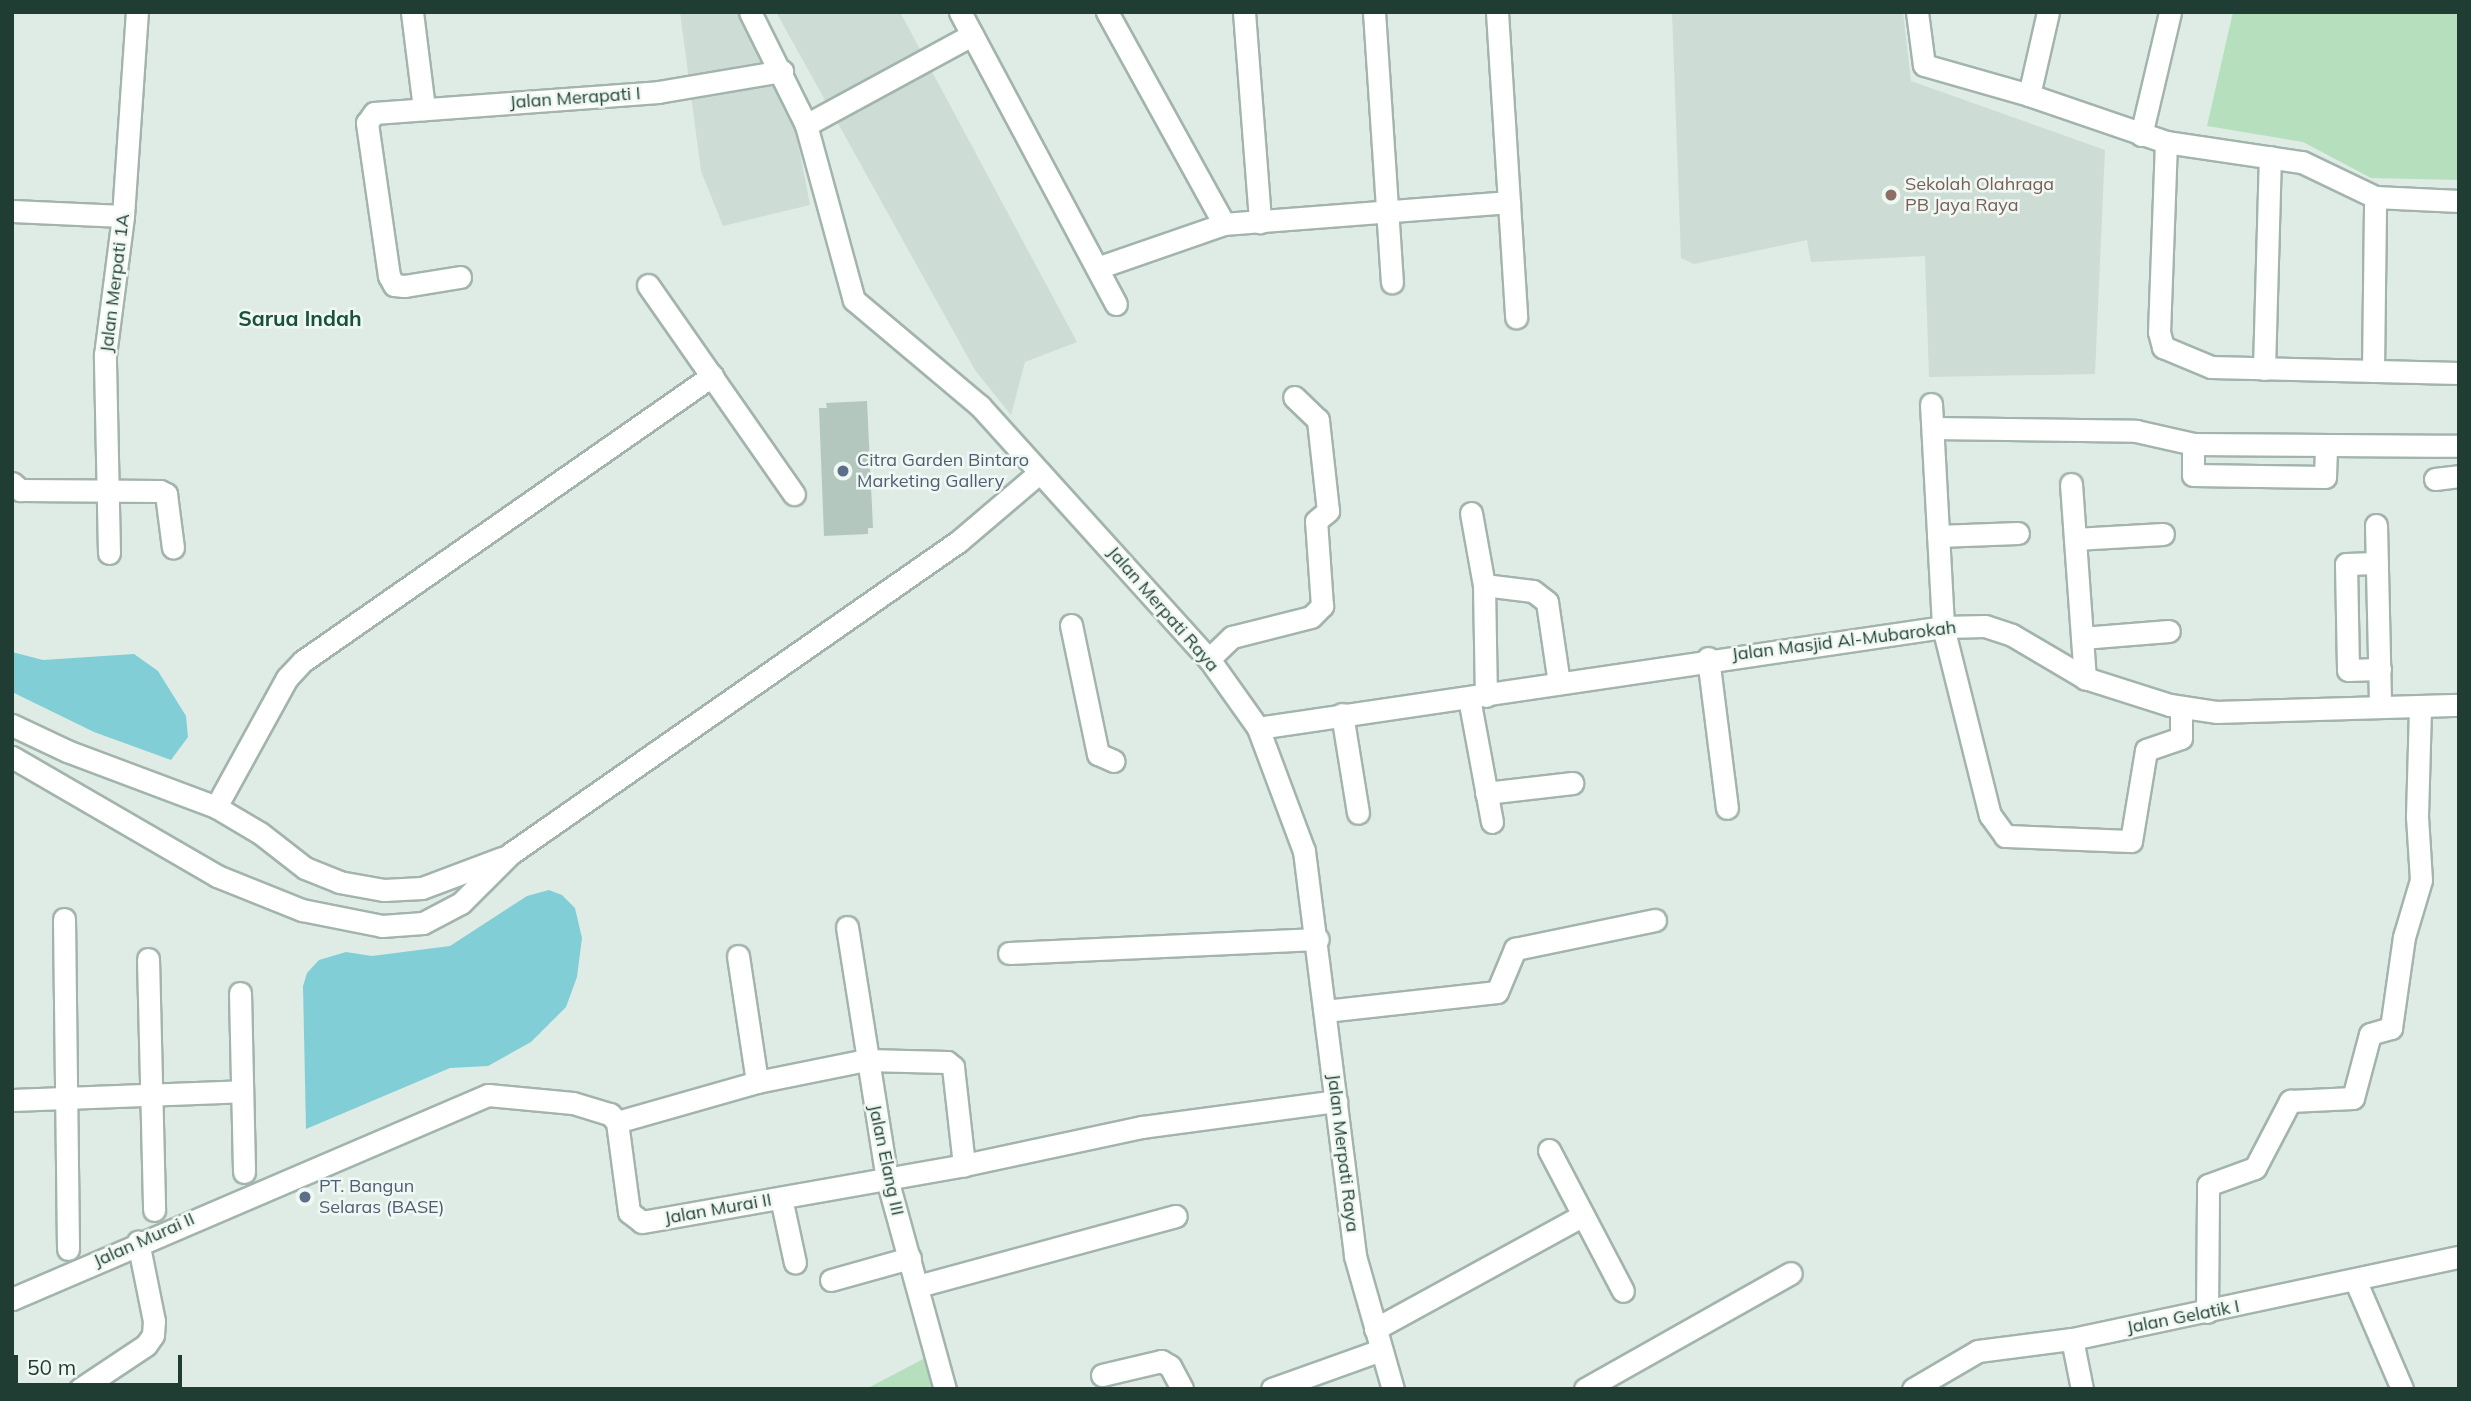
<!DOCTYPE html>
<html>
<head>
<meta charset="utf-8">
<style>
  body { margin:0 }
  #map { position:relative; width:2471px; height:1401px; overflow:hidden; background:#dfece5; font-family:Mulish,sans-serif }
  div>[style] { position:absolute }
  [style*='--x'] { left:calc(var(--x)*1px); top:calc(var(--y)*1px); width:calc(var(--w)*1px); rotate:calc(var(--a)*1deg) }
  .built>* { inset:0; background:#cddcd4 }
  .green>* { inset:0; background:#b6dfbe }
  .water>* { inset:0; background:#81ced6 }
  .building>* { inset:0; background:#b4c7be }
  .roads { filter:drop-shadow(2px 0 #a2b4ac) drop-shadow(-2px 0 #a2b4ac) drop-shadow(0 2px #a2b4ac) drop-shadow(0 -2px #a2b4ac) }
  .minor>* { height:21px; margin:-10.5px; padding:0 10.5px; transform-origin:10.5px; border-radius:10.5px; background:#fff }
  .secondary>* { height:21px; margin:-10.5px; padding:0 10.5px; transform-origin:10.5px; border-radius:10.5px; background:#fff }
  .dots>* { width:19px; height:19px; translate:-50% -50%; box-sizing:border-box; border:4px solid #f0f8f3; border-radius:50% }
  span { translate:-50% -50%; white-space:nowrap; text-align:center; line-height:1.15; -webkit-text-stroke:5px #f0f8f3; paint-order:stroke }
  .street-label { font-size:18px; color:#1f3d33 }
  .education-label { font-size:18px; color:#785e54 }
  .left { translate:0 -50%; text-align:left }
  .service-label { font-size:18px; color:#4e5e75 }
  .quarter-label { font-size:21px; color:#195140; font-weight:700 }
  .frame { position:absolute; inset:0; border:14px solid #1f3d33; pointer-events:none }
  .scale { position:absolute; left:14px; top:1355px; width:168px; height:32px; box-sizing:border-box; border:4px solid #1f3d33; border-top:0; padding-left:9px; font-size:21px; line-height:24px; white-space:nowrap; color:#1f3d33; -webkit-text-stroke:5px #f0f8f3; paint-order:stroke }
</style>
</head>
<body>
<div id="map">
  <div class="built">
    <div style="clip-path:polygon(680px 12px,737px 12px,794px 122px,810px 205px,723px 226px,701px 171px)"></div>
    <div style="clip-path:polygon(776px 12px,900px 12px,1077px 342px,1025px 362px,1011px 415px,975px 370px)"></div>
    <div style="clip-path:polygon(1672px 12px,1903px 12px,1911px 81px,2105px 150px,2095px 374px,1929px 377px,1925px 256px,1811px 262px,1807px 240px,1694px 264px,1681px 258px)"></div>
  </div>
  <div class="green">
    <div style="clip-path:polygon(2233px 12px,2459px 12px,2459px 180px,2371px 178px,2303px 142px,2207px 126px)"></div>
    <div style="clip-path:polygon(927px 1357px,939px 1389px,866px 1389px)"></div>
  </div>
  <div class="water">
    <div style="clip-path:polygon(12px 652px,43px 660px,134px 654px,158px 671px,186px 716px,188px 737px,171px 760px,94px 732px,12px 692px)"></div>
    <div style="clip-path:polygon(549px 890px,562px 895px,575px 908px,582px 938px,577px 977px,566px 1007px,531px 1042px,488px 1066px,450px 1068px,306px 1129px,303px 986px,307px 973px,319px 960px,346px 952px,372px 956px,450px 946px,527px 896px)"></div>
  </div>
  <div class="building">
    <div style="clip-path:polygon(867px 401px,873px 528px,868px 528px,868px 534px,824px 536px,819px 408px,827px 408px,826px 403px)"></div>
  </div>
  <div class="roads">
    <div class="minor">
      <div style="--x:412;--y:12;--w:98;--a:82.9"></div>
      <div style="--x:960;--y:12;--w:331;--a:61.9"></div>
      <div style="--x:1107;--y:12;--w:242;--a:61.1"></div>
      <div style="--x:1244;--y:12;--w:211;--a:85.6"></div>
      <div style="--x:1374;--y:12;--w:271;--a:86.2"></div>
      <div style="--x:1497;--y:12;--w:306;--a:86.4"></div>
      <div style="--x:1917;--y:12;--w:53;--a:82.5"></div>
      <div style="--x:1924;--y:65;--w:109;--a:15.9"></div>
      <div style="--x:2029;--y:95;--w:145;--a:18.9"></div>
      <div style="--x:2166;--y:142;--w:137;--a:8.4"></div>
      <div style="--x:2302;--y:162;--w:81;--a:25.6"></div>
      <div style="--x:2375;--y:197;--w:84;--a:2.7"></div>
      <div style="--x:2029;--y:95;--w:85;--a:-77.1"></div>
      <div style="--x:806;--y:125;--w:189;--a:-28.5"></div>
      <div style="--x:2141;--y:135;--w:126;--a:-76.7"></div>
      <div style="--x:2166;--y:142;--w:190;--a:92.1"></div>
      <div style="--x:2159;--y:332;--w:16;--a:75"></div>
      <div style="--x:2163;--y:347;--w:52;--a:22.6"></div>
      <div style="--x:2211;--y:367;--w:248;--a:1.4"></div>
      <div style="--x:12;--y:211;--w:111;--a:2.6"></div>
      <div style="--x:1097;--y:268;--w:134;--a:-19.1"></div>
      <div style="--x:1224;--y:224;--w:286;--a:-4.4"></div>
      <div style="--x:460;--y:277;--w:57;--a:170.9"></div>
      <div style="--x:404;--y:286;--w:10;--a:-174"></div>
      <div style="--x:394;--y:285;--w:10;--a:-119"></div>
      <div style="--x:389;--y:276;--w:155;--a:-98.2"></div>
      <div style="--x:367;--y:123;--w:12;--a:-55"></div>
      <div style="--x:374;--y:113;--w:285;--a:-4.2"></div>
      <div style="--x:658;--y:92;--w:126;--a:-9.6"></div>
      <div style="--x:648;--y:285;--w:255;--a:55.1"></div>
      <div style="--x:2264;--y:369;--w:212;--a:-88.4"></div>
      <div style="--x:2373;--y:371;--w:174;--a:-89.3"></div>
      <div style="--x:1931;--y:404;--w:223;--a:86.9"></div>
      <div style="--x:1943;--y:627;--w:194;--a:76"></div>
      <div style="--x:1990;--y:815;--w:26;--a:54"></div>
      <div style="--x:2005;--y:836;--w:126;--a:2.3"></div>
      <div style="--x:2131;--y:841;--w:92;--a:-80.6"></div>
      <div style="--x:2146;--y:750;--w:37;--a:-19"></div>
      <div style="--x:2181;--y:738;--w:31;--a:-90"></div>
      <div style="--x:1933;--y:428;--w:203;--a:0.8"></div>
      <div style="--x:2136;--y:431;--w:58;--a:12.8"></div>
      <div style="--x:2193;--y:444;--w:266;--a:0.4"></div>
      <div style="--x:2193;--y:444;--w:31;--a:90"></div>
      <div style="--x:2193;--y:475;--w:132;--a:0.9"></div>
      <div style="--x:2325;--y:477;--w:32;--a:-88"></div>
      <div style="--x:2435;--y:479;--w:24;--a:-7"></div>
      <div style="--x:12;--y:483;--w:11;--a:41"></div>
      <div style="--x:20;--y:490;--w:140;--a:0.4"></div>
      <div style="--x:160;--y:491;--w:7;--a:27"></div>
      <div style="--x:166;--y:494;--w:54;--a:82.6"></div>
      <div style="--x:2071;--y:484;--w:195;--a:85.9"></div>
      <div style="--x:1471;--y:513;--w:73;--a:79.8"></div>
      <div style="--x:1484;--y:585;--w:49;--a:7"></div>
      <div style="--x:1533;--y:591;--w:18;--a:38"></div>
      <div style="--x:1547;--y:602;--w:82;--a:81.6"></div>
      <div style="--x:2376;--y:525;--w:182;--a:88.7"></div>
      <div style="--x:1938;--y:536;--w:80;--a:-2.1"></div>
      <div style="--x:2075;--y:539;--w:88;--a:-3.3"></div>
      <div style="--x:109;--y:553;--w:198;--a:-91.2"></div>
      <div style="--x:105;--y:355;--w:140;--a:-82.6"></div>
      <div style="--x:123;--y:216;--w:204;--a:-86.1"></div>
      <div style="--x:2377;--y:563;--w:31;--a:178"></div>
      <div style="--x:2346;--y:564;--w:106;--a:88.9"></div>
      <div style="--x:2348;--y:670;--w:32;--a:-2"></div>
      <div style="--x:1484;--y:585;--w:111;--a:89"></div>
      <div style="--x:1071;--y:625;--w:132;--a:78.2"></div>
      <div style="--x:1098;--y:754;--w:17;--a:24"></div>
      <div style="--x:2082;--y:638;--w:87;--a:-4.6"></div>
      <div style="--x:1708;--y:658;--w:151;--a:82.8"></div>
      <div style="--x:1209;--y:659;--w:32;--a:-44"></div>
      <div style="--x:1232;--y:637;--w:81;--a:-14.2"></div>
      <div style="--x:1311;--y:617;--w:16;--a:-45"></div>
      <div style="--x:1322;--y:606;--w:85;--a:-94"></div>
      <div style="--x:1316;--y:521;--w:16;--a:-40"></div>
      <div style="--x:1328;--y:511;--w:92;--a:-96.3"></div>
      <div style="--x:1318;--y:420;--w:33;--a:-136"></div>
      <div style="--x:1469;--y:698;--w:126;--a:79.5"></div>
      <div style="--x:1342;--y:714;--w:100;--a:80.8"></div>
      <div style="--x:12;--y:725;--w:61;--a:25.3"></div>
      <div style="--x:67;--y:751;--w:159;--a:20.6"></div>
      <div style="--x:216;--y:807;--w:51;--a:30.6"></div>
      <div style="--x:260;--y:833;--w:57;--a:37.9"></div>
      <div style="--x:305;--y:868;--w:37;--a:22"></div>
      <div style="--x:339;--y:882;--w:46;--a:10.1"></div>
      <div style="--x:384;--y:890;--w:38;--a:-3"></div>
      <div style="--x:422;--y:888;--w:85;--a:-20.6"></div>
      <div style="--x:1258;--y:728;--w:692;--a:-8.39"></div>
      <div style="--x:1943;--y:627;--w:42;--a:-1.4"></div>
      <div style="--x:1985;--y:626;--w:28;--a:18"></div>
      <div style="--x:2012;--y:635;--w:85;--a:30.5"></div>
      <div style="--x:2085;--y:678;--w:89;--a:17.6"></div>
      <div style="--x:2170;--y:705;--w:48;--a:8.5"></div>
      <div style="--x:2217;--y:712;--w:242;--a:-1.7"></div>
      <div style="--x:12;--y:757;--w:237;--a:30.1"></div>
      <div style="--x:217;--y:876;--w:92;--a:21.8"></div>
      <div style="--x:302;--y:910;--w:82;--a:11.3"></div>
      <div style="--x:382;--y:926;--w:41;--a:-4.2"></div>
      <div style="--x:423;--y:923;--w:43;--a:-27.8"></div>
      <div style="--x:461;--y:903;--w:69;--a:-45"></div>
      <div style="--x:510;--y:854;--w:547;--a:-34.88"></div>
      <div style="--x:959;--y:541;--w:106;--a:-40.4"></div>
      <div style="--x:1486;--y:793;--w:87;--a:-6.6"></div>
      <div style="--x:216;--y:807;--w:147;--a:-61.2"></div>
      <div style="--x:287;--y:678;--w:23;--a:-47"></div>
      <div style="--x:303;--y:661;--w:499;--a:-34.9"></div>
      <div style="--x:64;--y:919;--w:330;--a:89.3"></div>
      <div style="--x:847;--y:927;--w:255;--a:81"></div>
      <div style="--x:887;--y:1179;--w:218;--a:74.6"></div>
      <div style="--x:1009;--y:953;--w:309;--a:-2.6"></div>
      <div style="--x:738;--y:956;--w:127;--a:81.4"></div>
      <div style="--x:148;--y:959;--w:251;--a:88.6"></div>
      <div style="--x:240;--y:993;--w:179;--a:88.7"></div>
      <div style="--x:1325;--y:1011;--w:173;--a:-6.3"></div>
      <div style="--x:1497;--y:992;--w:47;--a:-67.3"></div>
      <div style="--x:1515;--y:949;--w:143;--a:-11.7"></div>
      <div style="--x:12;--y:1100;--w:230;--a:-2.2"></div>
      <div style="--x:617;--y:1122;--w:146;--a:-15.9"></div>
      <div style="--x:757;--y:1082;--w:111;--a:-11.4"></div>
      <div style="--x:866;--y:1060;--w:81;--a:1.4"></div>
      <div style="--x:947;--y:1062;--w:8;--a:40"></div>
      <div style="--x:953;--y:1067;--w:99;--a:83.6"></div>
      <div style="--x:1549;--y:1150;--w:159;--a:62.3"></div>
      <div style="--x:781;--y:1198;--w:66;--a:77.8"></div>
      <div style="--x:831;--y:1280;--w:82;--a:-15.6"></div>
      <div style="--x:2356;--y:1282;--w:116;--a:66.7"></div>
      <div style="--x:918;--y:1286;--w:267;--a:-15.2"></div>
      <div style="--x:12;--y:1299;--w:518;--a:-23.2"></div>
      <div style="--x:488;--y:1095;--w:85;--a:5.4"></div>
      <div style="--x:573;--y:1103;--w:39;--a:17"></div>
      <div style="--x:610;--y:1114;--w:11;--a:49"></div>
      <div style="--x:617;--y:1122;--w:91;--a:82.4"></div>
      <div style="--x:629;--y:1212;--w:16;--a:38"></div>
      <div style="--x:642;--y:1222;--w:327;--a:-10"></div>
      <div style="--x:964;--y:1165;--w:182;--a:-12.1"></div>
      <div style="--x:1142;--y:1127;--w:196;--a:-7.6"></div>
      <div style="--x:2207;--y:1312;--w:127;--a:-89.5"></div>
      <div style="--x:2208;--y:1185;--w:50;--a:-19.9"></div>
      <div style="--x:2255;--y:1168;--w:76;--a:-62.4"></div>
      <div style="--x:2290;--y:1101;--w:63;--a:-2.7"></div>
      <div style="--x:2353;--y:1098;--w:66;--a:-75.1"></div>
      <div style="--x:2370;--y:1034;--w:22;--a:-16"></div>
      <div style="--x:2391;--y:1028;--w:92;--a:-81.9"></div>
      <div style="--x:2404;--y:937;--w:59;--a:-73.4"></div>
      <div style="--x:2421;--y:880;--w:64;--a:-93.6"></div>
      <div style="--x:2417;--y:816;--w:110;--a:-88.4"></div>
      <div style="--x:1375;--y:1329;--w:237;--a:-28.7"></div>
      <div style="--x:2072;--y:1339;--w:51;--a:78.7"></div>
      <div style="--x:1102;--y:1375;--w:61;--a:-13.3"></div>
      <div style="--x:1161;--y:1361;--w:10;--a:29"></div>
      <div style="--x:1170;--y:1366;--w:26;--a:62"></div>
      <div style="--x:80;--y:1389;--w:79;--a:-33.7"></div>
      <div style="--x:146;--y:1345;--w:12;--a:-55"></div>
      <div style="--x:153;--y:1335;--w:14;--a:-86"></div>
      <div style="--x:154;--y:1321;--w:81;--a:-101.4"></div>
      <div style="--x:1272;--y:1389;--w:116;--a:-19.7"></div>
      <div style="--x:1585;--y:1389;--w:236;--a:-29.4"></div>
      <div style="--x:1913;--y:1389;--w:75;--a:-30.3"></div>
      <div style="--x:1978;--y:1351;--w:95;--a:-7.3"></div>
      <div style="--x:2072;--y:1339;--w:396;--a:-12"></div>
    </div>
    <div class="secondary">
      <div style="--x:750;--y:12;--w:126;--a:63.6"></div>
      <div style="--x:806;--y:125;--w:181;--a:74.7"></div>
      <div style="--x:854;--y:300;--w:165;--a:40.1"></div>
      <div style="--x:980;--y:406;--w:341;--a:47.9"></div>
      <div style="--x:1209;--y:659;--w:85;--a:54.6"></div>
      <div style="--x:1258;--y:728;--w:131;--a:69.5"></div>
      <div style="--x:1304;--y:851;--w:408;--a:82.8"></div>
      <div style="--x:1355;--y:1256;--w:138;--a:74.1"></div>
    </div>
  </div>
  <div class="dots">
    <div style="left:1891px;top:195px;background:#8d6e63"></div>
    <div style="left:843px;top:471px;background:#5c6f8a"></div>
    <div style="left:305px;top:1197px;background:#5c6f8a"></div>
  </div>
  <div class="street-label">
    <span style="left:575px;top:98px;rotate:-4deg">Jalan Merapati I</span>
    <span style="left:115px;top:283px;rotate:-83deg">Jalan Merpati 1A</span>
    <span style="left:1163px;top:609px;rotate:49deg">Jalan Merpati Raya</span>
    <span style="left:1844px;top:641px;rotate:-7deg">Jalan Masjid Al-Mubarokah</span>
    <span style="left:1343px;top:1153px;rotate:83deg">Jalan Merpati Raya</span>
    <span style="left:886px;top:1160px;rotate:78deg">Jalan Elang III</span>
    <span style="left:718px;top:1209px;rotate:-10deg">Jalan Murai II</span>
    <span style="left:144px;top:1240px;rotate:-24deg">Jalan Murai II</span>
    <span style="left:2183px;top:1317px;rotate:-11deg">Jalan Gelatik I</span>
  </div>
  <div class="education-label">
    <span class="left" style="left:1905px;top:195px">Sekolah Olahraga<br>PB Jaya Raya</span>
  </div>
  <div class="service-label">
    <span class="left" style="left:857px;top:471px">Citra Garden Bintaro<br>Marketing Gallery</span>
    <span class="left" style="left:319px;top:1197px">PT. Bangun<br>Selaras (BASE)</span>
  </div>
  <div class="quarter-label">
    <span style="left:300px;top:318px">Sarua Indah</span>
  </div>
  <div class="frame"></div>
  <div class="scale">50 m</div>
</div>
</body>
</html>
